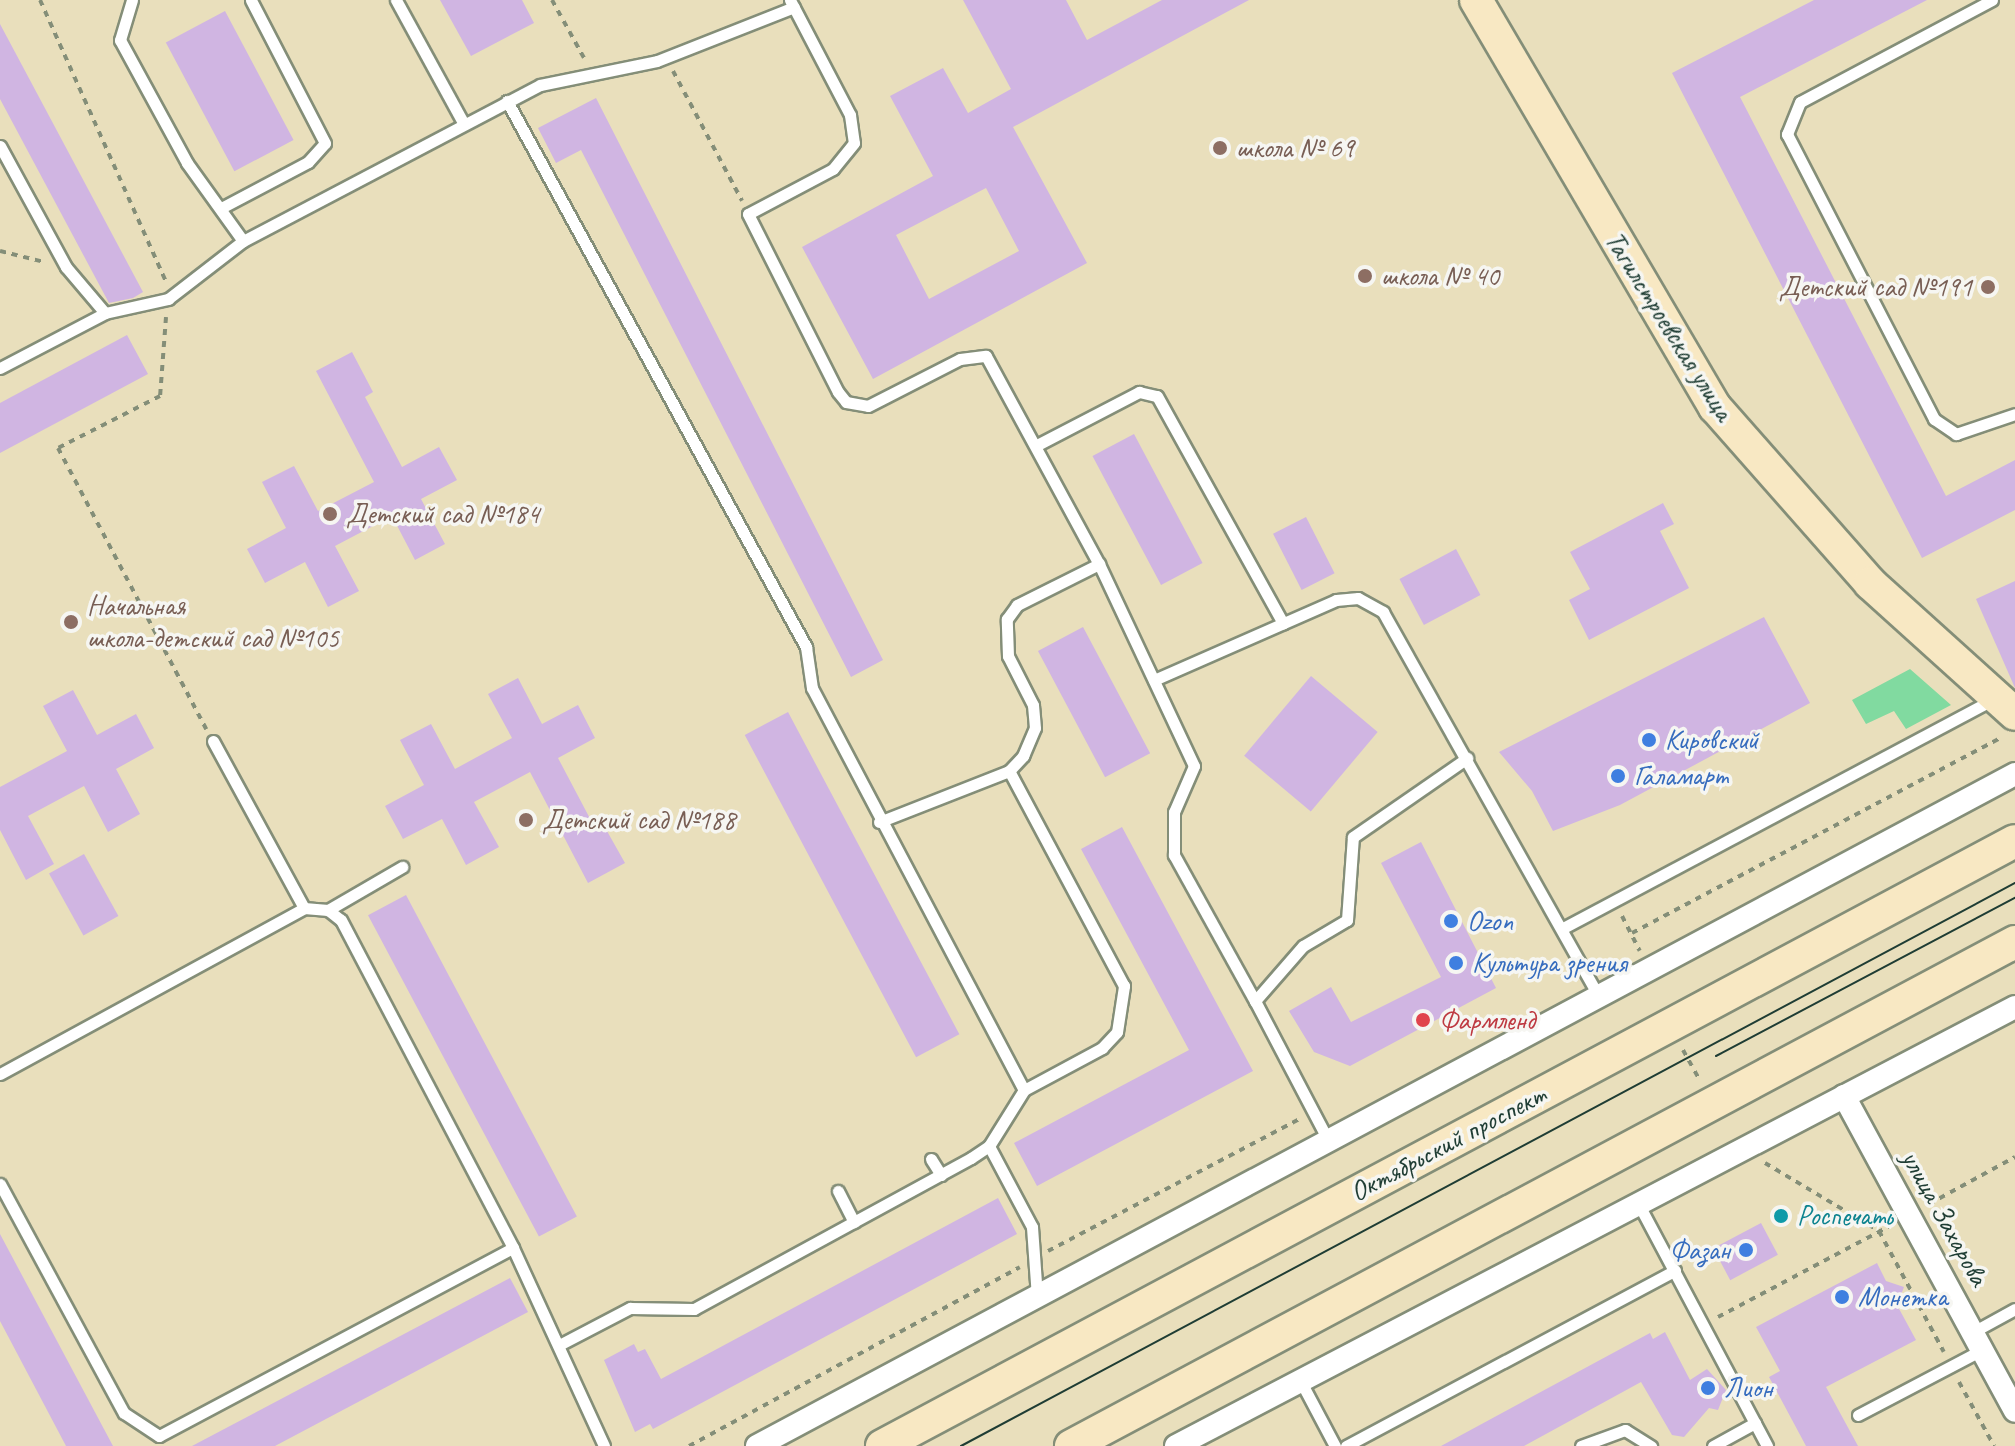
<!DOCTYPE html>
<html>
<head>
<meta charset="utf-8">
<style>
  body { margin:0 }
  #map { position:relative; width:2015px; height:1446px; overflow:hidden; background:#e9dfbc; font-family:Caveat,sans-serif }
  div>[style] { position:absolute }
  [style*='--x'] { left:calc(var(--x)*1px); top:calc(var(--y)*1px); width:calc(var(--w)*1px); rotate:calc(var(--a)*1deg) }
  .green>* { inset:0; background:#81daa0 }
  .building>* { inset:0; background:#d0b5e2; transform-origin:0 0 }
  .path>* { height:4px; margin-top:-2px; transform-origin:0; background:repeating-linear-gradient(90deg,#848e78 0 6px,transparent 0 12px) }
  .roads { filter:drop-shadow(2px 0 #848e78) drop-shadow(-2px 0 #848e78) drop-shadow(0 2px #848e78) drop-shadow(0 -2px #848e78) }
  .lane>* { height:11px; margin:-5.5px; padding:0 5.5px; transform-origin:5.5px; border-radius:5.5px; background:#fff }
  .street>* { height:22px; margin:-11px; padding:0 11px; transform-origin:11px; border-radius:11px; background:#fff }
  .secondary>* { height:32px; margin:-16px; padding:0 16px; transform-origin:16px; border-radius:16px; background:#f8e8c3 }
  .tram>* { height:2px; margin:-1px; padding:0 1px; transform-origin:1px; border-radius:1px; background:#1f3d34 }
  .dots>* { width:22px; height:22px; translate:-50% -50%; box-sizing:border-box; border:4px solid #f6f6f2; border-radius:50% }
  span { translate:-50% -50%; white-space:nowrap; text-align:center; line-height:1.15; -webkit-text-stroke:7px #f6f6f2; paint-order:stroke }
  .education-label { font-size:28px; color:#785e54 }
  .left { translate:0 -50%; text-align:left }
  .right { translate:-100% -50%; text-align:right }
  .street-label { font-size:28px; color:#1f3d34 }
  .shop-label { font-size:28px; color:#366cbe }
  .health-label { font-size:28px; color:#be3a42 }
  .culture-label { font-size:28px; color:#0d838f }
</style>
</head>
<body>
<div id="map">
  <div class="green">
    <div style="clip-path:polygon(1910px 669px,1951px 705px,1906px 729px,1894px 711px,1866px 724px,1852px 700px)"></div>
  </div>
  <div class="building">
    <div style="clip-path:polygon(440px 0,522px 0,534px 23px,471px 56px)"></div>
    <div style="clip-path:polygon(evenodd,963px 0,1066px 0,1087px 40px,1162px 0,1249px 0,1013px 127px,1087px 263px,873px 379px,802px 247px,933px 176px,890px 96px,943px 68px,968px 113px,1011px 89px,963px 0,986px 188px,1019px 251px,929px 299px,896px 235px,986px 188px)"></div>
    <div style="clip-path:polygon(1814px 0,1927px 0,1740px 97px,1946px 496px,2015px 460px,2015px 510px,1922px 558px,1672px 73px)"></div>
    <div style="left:225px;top:11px;width:146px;height:67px;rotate:62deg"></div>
    <div style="clip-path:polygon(0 24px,143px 292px,133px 298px,109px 303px,0 99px)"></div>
    <div style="clip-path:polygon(596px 98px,883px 660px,851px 677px,581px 150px,556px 163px,538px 128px)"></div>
    <div style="clip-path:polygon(127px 335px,148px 374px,0 453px,0 403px)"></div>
    <div style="clip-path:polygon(352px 352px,373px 392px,365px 397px,402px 467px,439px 447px,457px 480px,421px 499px,445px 544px,415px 560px,392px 516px,335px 546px,359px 591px,328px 607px,305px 562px,265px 583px,247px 549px,286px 528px,262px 482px,294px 466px,318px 511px,374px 482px,316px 371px)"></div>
    <div style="left:1134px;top:434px;width:146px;height:47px;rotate:62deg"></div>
    <div style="clip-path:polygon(1663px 503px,1674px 524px,1660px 531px,1689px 588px,1589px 640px,1569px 600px,1590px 589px,1570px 552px)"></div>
    <div style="left:1306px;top:517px;width:63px;height:37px;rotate:63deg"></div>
    <div style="left:1456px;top:549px;width:52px;height:64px;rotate:62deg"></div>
    <div style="clip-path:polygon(2015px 581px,2015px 688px,1976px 599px)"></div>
    <div style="clip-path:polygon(1764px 617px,1810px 703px,1620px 805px,1553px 831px,1532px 791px,1499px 752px)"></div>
    <div style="left:1083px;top:627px;width:143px;height:51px;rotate:62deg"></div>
    <div style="left:1311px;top:676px;width:87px;height:104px;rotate:40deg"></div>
    <div style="clip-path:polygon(518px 678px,542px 724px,578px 705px,595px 738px,558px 758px,595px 828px,603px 824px,625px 863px,588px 883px,530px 772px,474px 802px,499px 847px,466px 865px,442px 819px,403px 839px,385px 806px,424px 785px,400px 740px,431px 724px,455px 769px,512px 738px,488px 694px)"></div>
    <div style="clip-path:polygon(73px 690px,97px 735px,136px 714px,154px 748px,116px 769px,140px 814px,108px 832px,84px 786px,28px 816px,54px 864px,26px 880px,0 830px,0 787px,67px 751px,43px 706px)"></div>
    <div style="left:788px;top:712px;width:365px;height:49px;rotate:62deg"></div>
    <div style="clip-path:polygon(1122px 827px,1253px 1071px,1037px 1186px,1014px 1143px,1189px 1050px,1081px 849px)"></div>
    <div style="clip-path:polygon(1421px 842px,1496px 988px,1350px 1066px,1314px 1052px,1289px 1011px,1331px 987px,1351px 1022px,1441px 977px,1381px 863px)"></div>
    <div style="left:84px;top:854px;width:71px;height:40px;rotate:61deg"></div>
    <div style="left:406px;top:895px;width:364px;height:43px;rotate:62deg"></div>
    <div style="clip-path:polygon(998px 1198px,1017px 1234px,653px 1429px,650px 1424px,635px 1432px,604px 1360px,634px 1344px,638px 1352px,645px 1349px,661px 1379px)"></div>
    <div style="left:1761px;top:1223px;width:36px;height:54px;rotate:62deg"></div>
    <div style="clip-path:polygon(0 1234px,113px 1446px,66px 1446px,0 1321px)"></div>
    <div style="clip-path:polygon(1877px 1263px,1886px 1281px,1904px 1287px,1897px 1305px,1916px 1340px,1826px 1387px,1858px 1446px,1806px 1446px,1769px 1377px,1780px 1371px,1756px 1327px)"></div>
    <div style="clip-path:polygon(510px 1278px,528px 1312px,275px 1446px,192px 1446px)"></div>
    <div style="clip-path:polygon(1665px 1332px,1690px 1380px,1707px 1369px,1726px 1390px,1718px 1410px,1709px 1408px,1684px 1437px,1672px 1435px,1641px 1382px,1524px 1446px,1441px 1446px,1650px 1333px,1653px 1339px)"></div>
  </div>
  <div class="path">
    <div style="--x:40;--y:0;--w:307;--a:65.9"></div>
    <div style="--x:552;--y:0;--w:66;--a:61.1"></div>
    <div style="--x:673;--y:71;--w:147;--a:62"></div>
    <div style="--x:0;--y:251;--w:45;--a:14"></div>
    <div style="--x:166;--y:317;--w:79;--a:94.3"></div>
    <div style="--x:160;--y:396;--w:114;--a:153"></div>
    <div style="--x:58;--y:448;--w:318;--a:62.2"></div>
    <div style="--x:1622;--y:916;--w:39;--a:63"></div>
    <div style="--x:1632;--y:933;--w:419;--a:-27.9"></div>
    <div style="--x:1683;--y:1050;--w:35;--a:61"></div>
    <div style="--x:1765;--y:1163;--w:133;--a:30.8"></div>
    <div style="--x:1879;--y:1231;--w:137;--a:61.8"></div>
    <div style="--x:1929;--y:1204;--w:98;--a:-28.7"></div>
    <div style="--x:1048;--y:1251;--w:284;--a:-27.7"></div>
    <div style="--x:1718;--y:1317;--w:195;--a:-27.9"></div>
    <div style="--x:1959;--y:1382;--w:73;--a:61.3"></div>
    <div style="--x:689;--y:1446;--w:376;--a:-28.4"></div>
  </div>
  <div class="roads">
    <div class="lane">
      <div style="--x:132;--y:0;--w:42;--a:106.7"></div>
      <div style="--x:120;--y:40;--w:140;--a:61.4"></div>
      <div style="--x:187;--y:163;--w:96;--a:54.3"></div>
      <div style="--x:396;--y:0;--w:141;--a:61.3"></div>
      <div style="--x:790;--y:0;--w:130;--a:62.4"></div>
      <div style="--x:850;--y:115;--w:28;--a:82"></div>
      <div style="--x:854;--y:143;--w:33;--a:129"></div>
      <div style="--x:833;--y:169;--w:96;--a:152.1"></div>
      <div style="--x:748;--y:214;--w:199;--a:63.2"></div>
      <div style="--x:838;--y:392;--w:13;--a:51"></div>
      <div style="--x:846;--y:402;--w:22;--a:10"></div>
      <div style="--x:868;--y:406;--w:103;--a:-27.1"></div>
      <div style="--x:960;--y:359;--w:26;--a:-7"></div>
      <div style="--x:986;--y:356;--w:237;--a:61.5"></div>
      <div style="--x:1992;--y:0;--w:217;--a:152"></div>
      <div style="--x:1800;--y:102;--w:35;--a:112"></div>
      <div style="--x:1787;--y:134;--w:321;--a:62.7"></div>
      <div style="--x:1934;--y:419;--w:27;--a:34"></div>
      <div style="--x:1956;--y:434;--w:62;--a:-18.7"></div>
      <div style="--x:507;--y:101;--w:623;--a:61.29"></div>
      <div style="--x:806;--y:647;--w:41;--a:81.7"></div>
      <div style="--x:812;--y:688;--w:454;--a:62.2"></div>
      <div style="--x:0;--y:146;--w:138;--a:61.4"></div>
      <div style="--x:66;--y:267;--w:60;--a:49.7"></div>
      <div style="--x:223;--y:207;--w:96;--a:-27.9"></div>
      <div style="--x:308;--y:162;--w:25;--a:-48"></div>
      <div style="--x:325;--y:143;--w:161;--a:-117.4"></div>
      <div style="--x:0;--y:368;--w:119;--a:-27.6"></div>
      <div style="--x:105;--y:313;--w:65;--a:-12.5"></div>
      <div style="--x:168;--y:299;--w:95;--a:-37.7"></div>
      <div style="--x:243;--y:241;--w:335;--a:-27.7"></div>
      <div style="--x:540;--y:85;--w:119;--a:-11.6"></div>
      <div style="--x:657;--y:61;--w:147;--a:-21.5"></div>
      <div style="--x:1039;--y:444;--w:113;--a:-27.5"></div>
      <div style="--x:1139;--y:392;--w:18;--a:13"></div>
      <div style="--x:1157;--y:396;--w:260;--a:61"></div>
      <div style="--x:1154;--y:680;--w:199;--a:-23.7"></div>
      <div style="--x:1336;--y:600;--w:22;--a:-5"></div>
      <div style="--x:1358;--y:598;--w:29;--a:29"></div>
      <div style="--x:1383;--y:612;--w:439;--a:60.7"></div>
      <div style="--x:213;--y:741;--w:190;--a:61.4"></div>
      <div style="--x:879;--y:822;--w:140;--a:-21.4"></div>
      <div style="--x:1009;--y:771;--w:21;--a:-47"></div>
      <div style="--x:1023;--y:756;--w:30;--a:-67"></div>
      <div style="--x:1035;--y:728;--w:23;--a:-95"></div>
      <div style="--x:1033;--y:705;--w:55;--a:-117"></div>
      <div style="--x:1008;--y:656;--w:37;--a:-92"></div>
      <div style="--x:1007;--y:619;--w:17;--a:-54"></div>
      <div style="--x:1017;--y:605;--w:92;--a:-26.6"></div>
      <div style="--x:1099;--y:564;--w:223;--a:64.8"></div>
      <div style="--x:1194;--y:766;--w:50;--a:113.5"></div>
      <div style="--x:1174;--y:812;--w:43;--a:90"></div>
      <div style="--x:1174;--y:855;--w:167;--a:61"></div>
      <div style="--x:328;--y:910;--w:16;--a:38"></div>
      <div style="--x:341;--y:920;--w:370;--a:62.3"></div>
      <div style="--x:513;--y:1248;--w:218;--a:65.3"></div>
      <div style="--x:1563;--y:928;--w:487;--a:-28"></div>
      <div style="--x:0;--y:1074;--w:346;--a:-28.6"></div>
      <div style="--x:304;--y:908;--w:24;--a:5"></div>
      <div style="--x:328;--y:910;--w:86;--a:-30.2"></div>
      <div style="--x:1327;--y:1138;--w:155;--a:-117.7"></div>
      <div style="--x:1255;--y:1001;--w:73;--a:-48.9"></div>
      <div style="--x:1303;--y:946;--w:51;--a:-30.6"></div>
      <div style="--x:1347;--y:920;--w:83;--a:-85.9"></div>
      <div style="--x:1353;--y:837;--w:139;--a:-34.7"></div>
      <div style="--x:989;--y:1146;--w:92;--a:62"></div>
      <div style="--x:1032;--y:1227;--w:69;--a:85.9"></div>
      <div style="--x:931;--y:1159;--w:19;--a:58"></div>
      <div style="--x:0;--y:1184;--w:260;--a:61.6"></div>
      <div style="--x:124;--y:1413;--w:42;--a:33.3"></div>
      <div style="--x:159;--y:1436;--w:401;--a:-28"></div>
      <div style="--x:838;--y:1191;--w:35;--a:63"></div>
      <div style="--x:1639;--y:1205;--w:273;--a:62"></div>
      <div style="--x:1973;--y:1332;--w:48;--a:-28.7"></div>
      <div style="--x:561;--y:1344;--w:78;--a:-27.6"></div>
      <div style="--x:630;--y:1308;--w:64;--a:0.9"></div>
      <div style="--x:694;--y:1309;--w:315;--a:-28.6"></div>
      <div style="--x:971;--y:1158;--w:22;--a:-34"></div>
      <div style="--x:989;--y:1146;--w:66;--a:-58"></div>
      <div style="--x:1024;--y:1090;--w:89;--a:-28.3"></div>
      <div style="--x:1102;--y:1048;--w:22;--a:-47"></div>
      <div style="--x:1117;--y:1032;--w:47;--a:-81.3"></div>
      <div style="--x:1124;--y:986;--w:244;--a:-118.1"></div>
      <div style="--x:1300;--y:1380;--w:75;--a:62.1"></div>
      <div style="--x:1858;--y:1415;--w:140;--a:-27.7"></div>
      <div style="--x:1346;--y:1446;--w:373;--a:-28.1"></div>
      <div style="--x:1581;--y:1446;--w:47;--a:-20"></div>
      <div style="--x:1625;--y:1430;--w:31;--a:32"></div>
      <div style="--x:1713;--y:1446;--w:48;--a:-28.7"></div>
    </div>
    <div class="street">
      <div style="--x:1844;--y:1096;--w:358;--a:61.5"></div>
      <div style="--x:757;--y:1446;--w:1426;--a:-28.11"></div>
      <div style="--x:1176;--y:1446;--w:947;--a:-27.62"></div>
    </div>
    <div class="secondary">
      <div style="--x:1476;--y:0;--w:472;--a:59.6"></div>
      <div style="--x:1715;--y:407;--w:235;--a:48.6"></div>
      <div style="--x:1870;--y:583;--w:195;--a:42.1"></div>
      <div style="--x:882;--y:1446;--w:1284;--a:-28.1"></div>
      <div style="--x:1071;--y:1446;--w:1070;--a:-28.1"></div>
    </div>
  </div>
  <div class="tram">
    <div style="--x:1716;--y:1056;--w:338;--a:-27.9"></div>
    <div style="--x:961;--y:1446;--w:1195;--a:-28.11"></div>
  </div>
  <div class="dots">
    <div style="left:1220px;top:148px;background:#8d6e63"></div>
    <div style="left:1365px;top:276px;background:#8d6e63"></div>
    <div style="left:1988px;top:287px;background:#8d6e63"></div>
    <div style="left:330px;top:514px;background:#8d6e63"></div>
    <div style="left:71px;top:622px;background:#8d6e63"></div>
    <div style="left:1649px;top:740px;background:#3f7fe0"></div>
    <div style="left:1618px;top:776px;background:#3f7fe0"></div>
    <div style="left:526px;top:820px;background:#8d6e63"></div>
    <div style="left:1451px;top:921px;background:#3f7fe0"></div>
    <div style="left:1456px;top:963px;background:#3f7fe0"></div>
    <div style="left:1423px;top:1020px;background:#e0444e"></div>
    <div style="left:1781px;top:1216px;background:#0f9aa8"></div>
    <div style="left:1746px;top:1250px;background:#3f7fe0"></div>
    <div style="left:1842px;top:1297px;background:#3f7fe0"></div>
    <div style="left:1708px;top:1388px;background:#3f7fe0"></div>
  </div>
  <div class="education-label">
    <span class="left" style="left:1236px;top:148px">школа № 69</span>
    <span class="left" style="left:1381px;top:276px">школа № 40</span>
    <span class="right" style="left:1972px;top:287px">Детский сад №191</span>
    <span class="left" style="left:346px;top:514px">Детский сад №184</span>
    <span class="left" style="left:87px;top:622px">Начальная<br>школа-детский сад №105</span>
    <span class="left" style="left:542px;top:820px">Детский сад №188</span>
  </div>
  <div class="street-label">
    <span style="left:1669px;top:326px;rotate:58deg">Тагилстроевская улица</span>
    <span style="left:1448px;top:1143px;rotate:-28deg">Октябрьский проспект</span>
    <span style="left:1945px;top:1218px;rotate:61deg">улица Захарова</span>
  </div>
  <div class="shop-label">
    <span class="left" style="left:1665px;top:740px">Кировский</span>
    <span class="left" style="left:1634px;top:776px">Галамарт</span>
    <span class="left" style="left:1467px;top:921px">Ozon</span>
    <span class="left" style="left:1472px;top:963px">Культура зрения</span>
    <span class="right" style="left:1730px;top:1250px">Фазан</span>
    <span class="left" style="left:1858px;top:1297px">Монетка</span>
    <span class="left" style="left:1724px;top:1388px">Лион</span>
  </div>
  <div class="health-label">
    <span class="left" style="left:1439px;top:1020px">Фармленд</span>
  </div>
  <div class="culture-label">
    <span class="left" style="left:1797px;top:1216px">Роспечать</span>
  </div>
</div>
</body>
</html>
